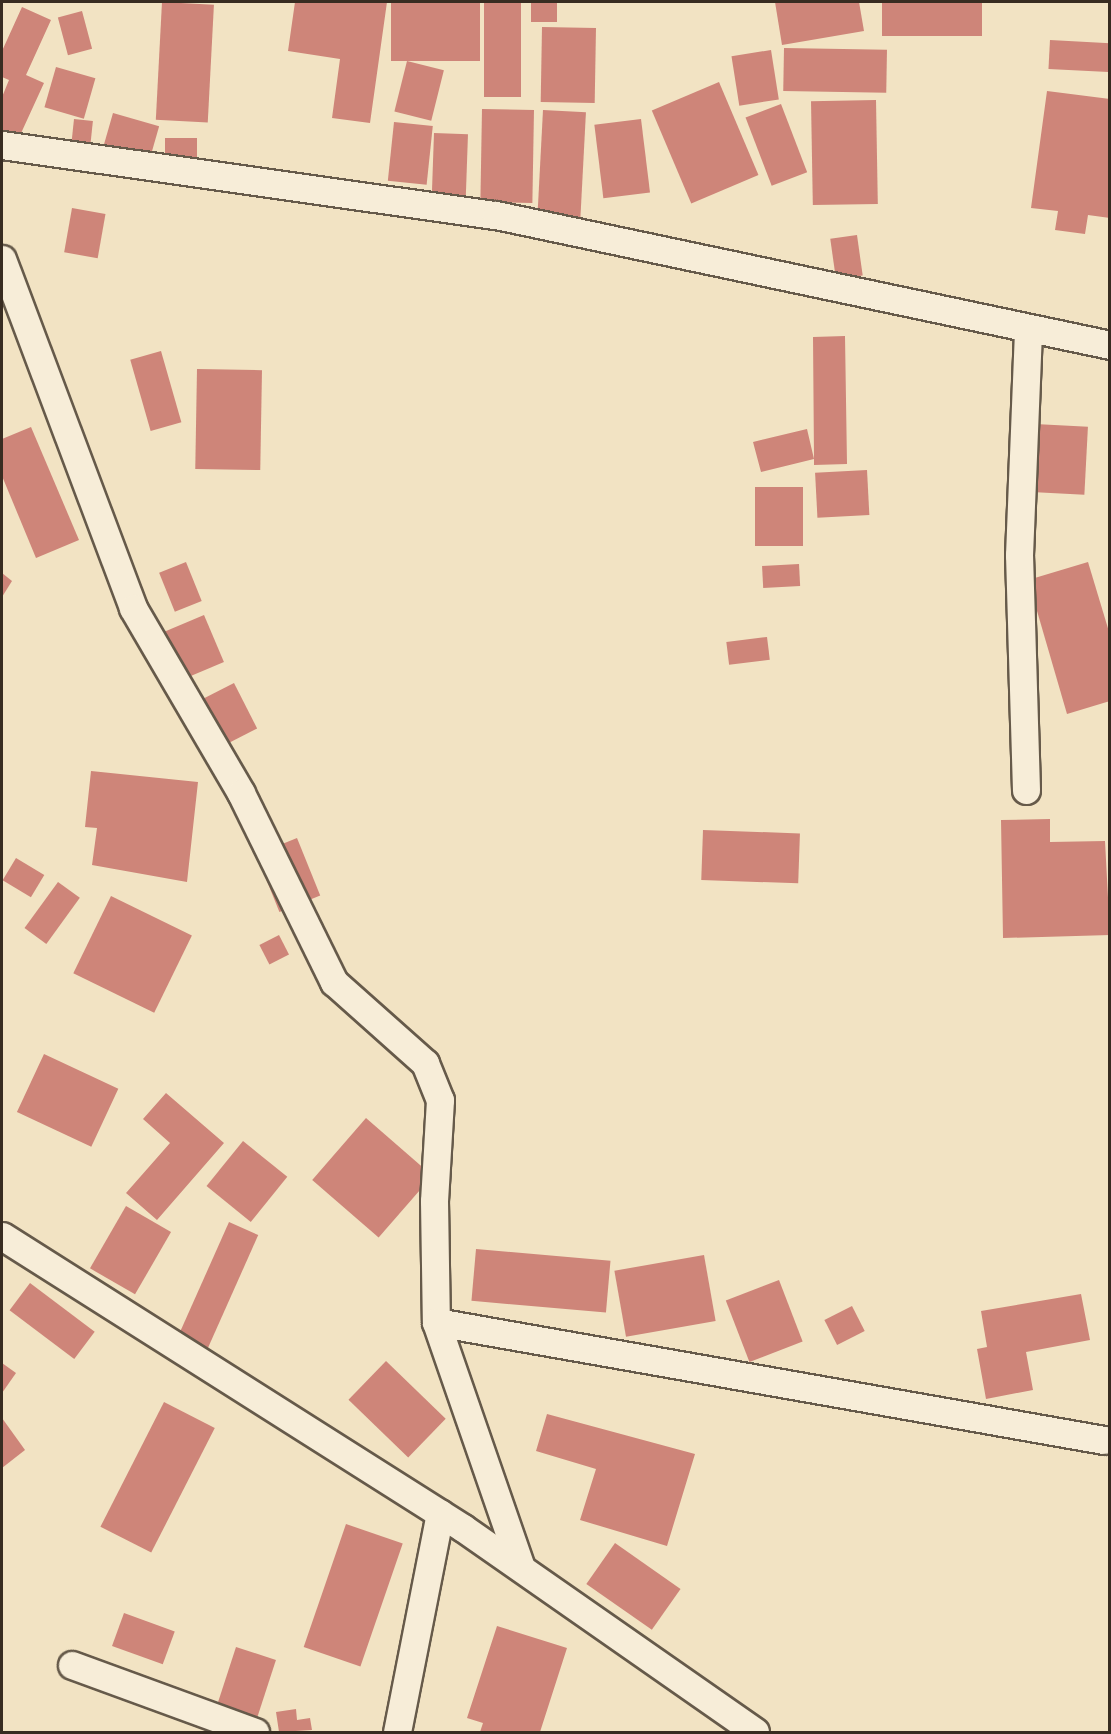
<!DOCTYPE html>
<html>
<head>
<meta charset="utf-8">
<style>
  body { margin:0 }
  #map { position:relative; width:1111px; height:1734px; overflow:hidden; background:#f2e3c3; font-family:"Libre Caslon Text",serif }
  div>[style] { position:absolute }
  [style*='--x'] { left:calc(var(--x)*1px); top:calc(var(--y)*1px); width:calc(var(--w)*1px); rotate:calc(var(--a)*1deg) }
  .building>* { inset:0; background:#ce8579; transform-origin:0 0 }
  .roads { filter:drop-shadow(2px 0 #665a4a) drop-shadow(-2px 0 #665a4a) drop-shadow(0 2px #665a4a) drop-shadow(0 -2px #665a4a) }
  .street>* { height:27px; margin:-13.5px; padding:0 13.5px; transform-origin:13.5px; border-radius:13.5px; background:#f7edd8 }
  span { translate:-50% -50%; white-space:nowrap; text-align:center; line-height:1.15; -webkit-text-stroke:4.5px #f7edd8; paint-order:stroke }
  .frame { position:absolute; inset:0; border:3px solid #382c21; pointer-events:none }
</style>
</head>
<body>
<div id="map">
  <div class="building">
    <div style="left:162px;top:2px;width:52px;height:118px;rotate:3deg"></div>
    <div style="clip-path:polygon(295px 2px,387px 2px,370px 123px,332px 118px,340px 59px,288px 51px)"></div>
    <div style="left:391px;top:2px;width:89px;height:59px"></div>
    <div style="left:484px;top:2px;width:37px;height:95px"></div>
    <div style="left:531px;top:2px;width:26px;height:20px"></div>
    <div style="clip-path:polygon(775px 2px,859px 2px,864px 31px,782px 45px)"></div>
    <div style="left:882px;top:2px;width:100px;height:34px"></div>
    <div style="clip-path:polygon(22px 7px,51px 20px,26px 75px,44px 83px,17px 142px,2px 135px,2px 97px,9px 80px,2px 77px,2px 51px)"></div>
    <div style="left:82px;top:11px;width:39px;height:25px;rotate:75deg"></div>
    <div style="left:542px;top:27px;width:54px;height:75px;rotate:1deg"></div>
    <div style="left:1050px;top:40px;width:60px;height:29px;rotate:3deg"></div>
    <div style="left:784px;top:48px;width:103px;height:43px;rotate:1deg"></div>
    <div style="left:771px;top:50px;width:50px;height:40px;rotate:81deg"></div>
    <div style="left:407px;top:61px;width:38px;height:52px;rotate:14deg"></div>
    <div style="left:56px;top:67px;width:41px;height:42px;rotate:16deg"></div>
    <div style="left:719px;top:82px;width:101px;height:73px;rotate:67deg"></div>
    <div style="clip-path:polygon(1047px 91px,1110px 99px,1110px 218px,1088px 215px,1085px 234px,1055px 230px,1058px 211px,1031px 208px)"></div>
    <div style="left:876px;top:100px;width:104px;height:65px;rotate:89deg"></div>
    <div style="left:781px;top:104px;width:73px;height:38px;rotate:69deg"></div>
    <div style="left:482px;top:109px;width:52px;height:93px;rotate:1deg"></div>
    <div style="left:543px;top:110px;width:43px;height:107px;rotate:3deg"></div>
    <div style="left:113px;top:113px;width:48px;height:33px;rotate:16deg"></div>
    <div style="left:74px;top:119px;width:19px;height:31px;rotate:6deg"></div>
    <div style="left:641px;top:119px;width:74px;height:47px;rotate:83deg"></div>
    <div style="left:394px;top:122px;width:39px;height:59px;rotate:6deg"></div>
    <div style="left:434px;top:133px;width:34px;height:64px;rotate:2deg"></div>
    <div style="left:165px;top:138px;width:32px;height:29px"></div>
    <div style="left:72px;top:208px;width:34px;height:45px;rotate:10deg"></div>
    <div style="left:857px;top:235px;width:41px;height:27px;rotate:82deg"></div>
    <div style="clip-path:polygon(845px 336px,847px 464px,814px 465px,814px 459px,761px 472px,753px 442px,807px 429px,814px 459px,813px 337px)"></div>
    <div style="left:161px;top:351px;width:74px;height:32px;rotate:74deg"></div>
    <div style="left:197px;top:369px;width:65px;height:100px;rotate:1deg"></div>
    <div style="left:1035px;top:424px;width:53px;height:68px;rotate:3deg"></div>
    <div style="clip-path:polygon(31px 427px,79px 540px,36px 558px,2px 476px,2px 439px)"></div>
    <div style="left:867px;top:470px;width:45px;height:52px;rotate:87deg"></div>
    <div style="left:755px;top:487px;width:48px;height:59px"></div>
    <div style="left:186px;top:562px;width:42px;height:29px;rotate:68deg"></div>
    <div style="clip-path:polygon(1088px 562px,1110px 635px,1110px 701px,1067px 714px,1028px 580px)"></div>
    <div style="left:799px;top:564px;width:22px;height:37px;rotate:87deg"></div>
    <div style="clip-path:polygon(2px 573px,12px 581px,2px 597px)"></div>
    <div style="left:204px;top:615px;width:51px;height:45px;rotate:67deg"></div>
    <div style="left:767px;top:637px;width:23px;height:41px;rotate:83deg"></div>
    <div style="left:234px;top:683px;width:51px;height:44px;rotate:63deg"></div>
    <div style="clip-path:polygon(91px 771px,198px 782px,187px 882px,92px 865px,97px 828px,85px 827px)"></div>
    <div style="clip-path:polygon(1050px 819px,1050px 842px,1105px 841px,1110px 935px,1003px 938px,1001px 820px)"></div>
    <div style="left:703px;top:830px;width:97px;height:50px;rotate:2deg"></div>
    <div style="left:297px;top:838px;width:62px;height:44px;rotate:68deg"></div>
    <div style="left:16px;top:858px;width:33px;height:26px;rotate:31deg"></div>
    <div style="left:58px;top:882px;width:27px;height:57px;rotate:36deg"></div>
    <div style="left:111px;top:896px;width:90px;height:86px;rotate:26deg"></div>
    <div style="left:279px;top:935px;width:22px;height:22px;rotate:63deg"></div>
    <div style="left:44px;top:1054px;width:82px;height:64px;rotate:25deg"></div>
    <div style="clip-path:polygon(166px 1093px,224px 1143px,157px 1220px,126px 1193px,170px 1143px,143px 1119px)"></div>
    <div style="left:366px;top:1118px;width:88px;height:82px;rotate:41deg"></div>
    <div style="left:243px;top:1141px;width:57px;height:58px;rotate:39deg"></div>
    <div style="left:126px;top:1206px;width:52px;height:72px;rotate:30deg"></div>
    <div style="left:229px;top:1222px;width:32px;height:124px;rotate:24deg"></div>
    <div style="left:476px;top:1249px;width:135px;height:52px;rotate:5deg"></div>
    <div style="left:704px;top:1255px;width:67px;height:91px;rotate:80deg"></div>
    <div style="left:779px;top:1280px;width:66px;height:57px;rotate:69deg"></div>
    <div style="left:30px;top:1283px;width:81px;height:34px;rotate:37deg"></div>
    <div style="clip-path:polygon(1081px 1294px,1090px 1340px,1026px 1352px,1033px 1390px,986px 1399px,977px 1349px,987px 1347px,981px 1311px)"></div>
    <div style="left:852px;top:1306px;width:28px;height:31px;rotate:63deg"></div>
    <div style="left:386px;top:1361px;width:83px;height:54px;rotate:44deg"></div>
    <div style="clip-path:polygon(2px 1363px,16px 1373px,2px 1393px)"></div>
    <div style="left:164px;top:1402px;width:57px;height:140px;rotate:27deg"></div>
    <div style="clip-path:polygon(547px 1414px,695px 1454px,667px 1546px,580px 1520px,596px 1469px,536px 1451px)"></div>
    <div style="clip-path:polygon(2px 1418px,25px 1450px,2px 1468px)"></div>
    <div style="left:346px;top:1524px;width:60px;height:130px;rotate:19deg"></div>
    <div style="left:615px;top:1543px;width:80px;height:50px;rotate:35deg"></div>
    <div style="left:124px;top:1613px;width:54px;height:35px;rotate:20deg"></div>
    <div style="clip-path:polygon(497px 1626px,567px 1648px,540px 1732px,480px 1732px,483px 1723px,467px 1718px)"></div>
    <div style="left:236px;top:1647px;width:42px;height:64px;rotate:18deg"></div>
    <div style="clip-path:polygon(296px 1709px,297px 1720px,310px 1718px,312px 1730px,279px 1732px,276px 1712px)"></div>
  </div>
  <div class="roads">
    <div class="street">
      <div style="--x:2;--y:145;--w:499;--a:8.1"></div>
      <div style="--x:496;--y:215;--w:628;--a:11.95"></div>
      <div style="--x:2;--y:259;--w:373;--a:69.4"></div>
      <div style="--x:133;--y:608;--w:214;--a:59.7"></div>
      <div style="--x:241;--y:793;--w:211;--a:63.8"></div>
      <div style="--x:334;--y:982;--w:122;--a:41.7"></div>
      <div style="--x:425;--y:1063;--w:40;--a:68"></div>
      <div style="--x:440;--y:1100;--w:101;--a:93.4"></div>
      <div style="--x:434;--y:1201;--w:121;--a:89.1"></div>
      <div style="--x:436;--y:1322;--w:260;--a:70.9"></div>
      <div style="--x:1026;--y:790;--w:235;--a:-91.7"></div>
      <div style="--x:1019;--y:555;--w:227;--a:-87.7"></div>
      <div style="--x:2;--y:1236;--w:546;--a:32.35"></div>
      <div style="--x:463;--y:1528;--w:356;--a:34.9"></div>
      <div style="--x:436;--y:1322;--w:678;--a:10.02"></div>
      <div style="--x:72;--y:1665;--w:195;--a:20.1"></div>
      <div style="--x:397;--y:1732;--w:223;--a:-78.9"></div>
    </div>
  </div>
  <div class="frame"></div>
</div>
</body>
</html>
